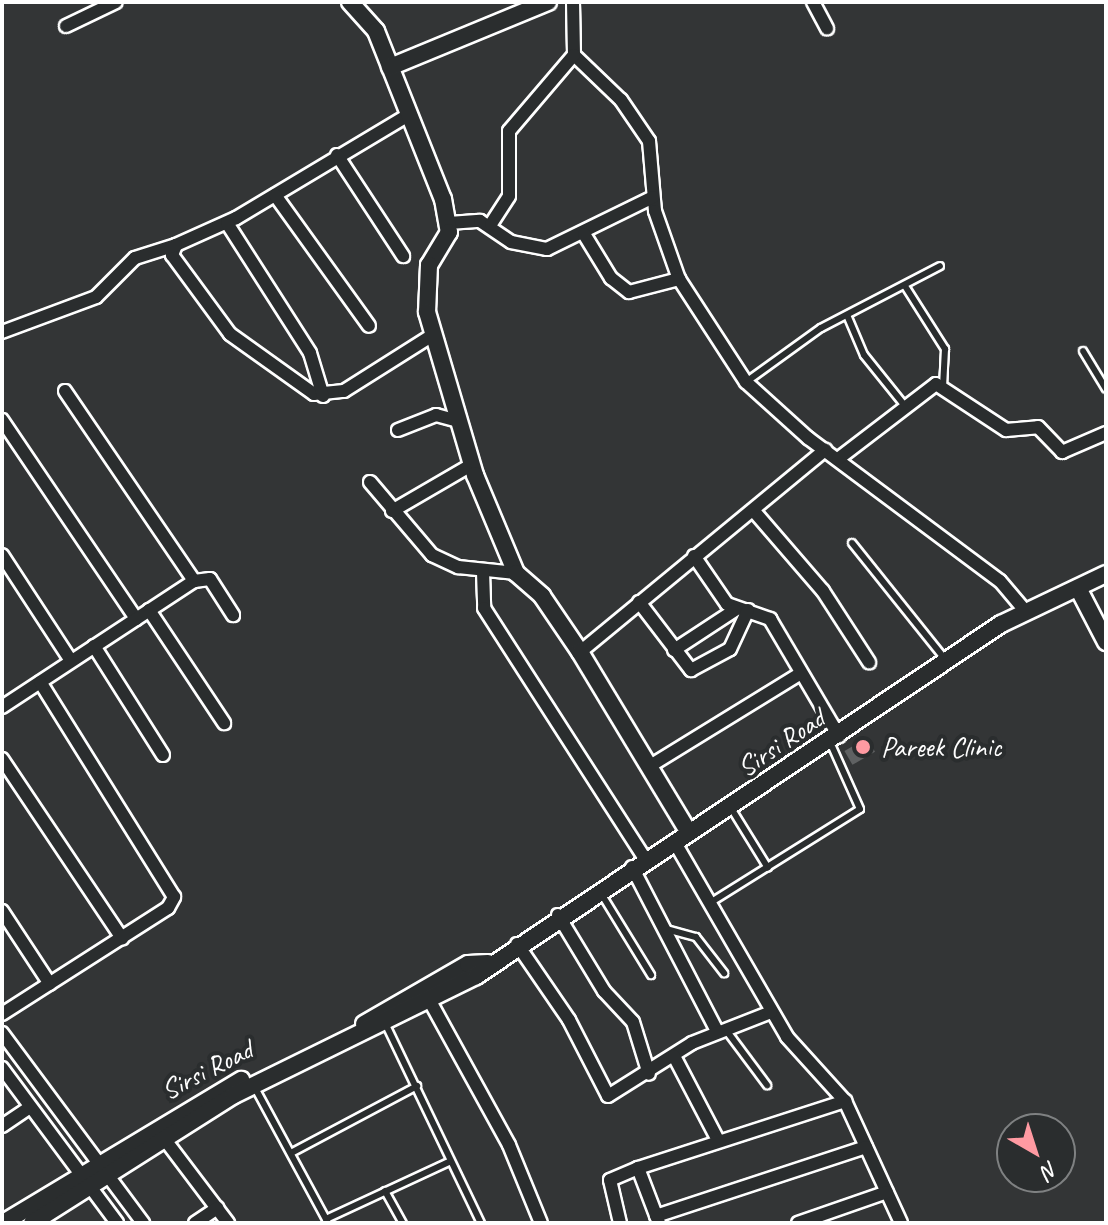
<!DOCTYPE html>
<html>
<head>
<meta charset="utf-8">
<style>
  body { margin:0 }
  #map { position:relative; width:1108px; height:1225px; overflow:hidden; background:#333536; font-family:Caveat,sans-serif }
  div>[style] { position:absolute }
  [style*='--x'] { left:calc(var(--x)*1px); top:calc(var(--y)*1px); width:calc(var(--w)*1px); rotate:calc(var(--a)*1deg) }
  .building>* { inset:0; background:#5f6162; transform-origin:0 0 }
  .roads { filter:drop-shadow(2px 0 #fff) drop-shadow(-2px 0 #fff) drop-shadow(0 2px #fff) drop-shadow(0 -2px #fff) }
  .lane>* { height:6px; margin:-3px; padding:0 3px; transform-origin:3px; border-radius:3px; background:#2a2d2e }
  .street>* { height:12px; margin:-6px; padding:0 6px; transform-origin:6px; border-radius:6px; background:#2a2d2e }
  .secondary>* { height:16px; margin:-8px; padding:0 8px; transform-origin:8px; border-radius:8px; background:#2a2d2e }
  .dots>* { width:22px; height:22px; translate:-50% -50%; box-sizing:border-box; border:4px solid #2a2d2e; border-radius:50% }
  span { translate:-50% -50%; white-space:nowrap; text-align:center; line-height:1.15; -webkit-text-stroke:8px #2a2d2e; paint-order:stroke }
  .street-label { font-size:28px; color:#fff }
  .poi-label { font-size:28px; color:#fff }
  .left { translate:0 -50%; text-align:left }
  .frame { position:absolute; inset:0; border:4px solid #fff; pointer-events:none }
  .north { position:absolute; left:996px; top:1113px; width:80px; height:80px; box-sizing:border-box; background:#2a2d2e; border:2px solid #7f8182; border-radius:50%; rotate:141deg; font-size:22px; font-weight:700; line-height:32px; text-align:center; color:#fff }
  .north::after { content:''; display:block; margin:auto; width:28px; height:36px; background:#ff9aa2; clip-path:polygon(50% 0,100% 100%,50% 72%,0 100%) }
</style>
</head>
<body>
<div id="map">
  <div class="building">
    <div style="left:867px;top:738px;width:16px;height:26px;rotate:60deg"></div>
  </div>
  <div class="roads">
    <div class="lane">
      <div style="--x:905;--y:286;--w:75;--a:57.6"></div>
      <div style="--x:945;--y:349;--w:36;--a:93"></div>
      <div style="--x:847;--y:315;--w:43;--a:67"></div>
      <div style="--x:864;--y:355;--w:65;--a:51.2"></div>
      <div style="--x:1083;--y:351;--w:44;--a:58.8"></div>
      <div style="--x:746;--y:382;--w:92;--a:-35.8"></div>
      <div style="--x:821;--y:328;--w:134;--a:-27.5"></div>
      <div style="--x:852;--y:543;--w:149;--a:51.3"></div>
      <div style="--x:731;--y:808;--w:70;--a:58.3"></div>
      <div style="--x:602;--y:895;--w:94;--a:58.5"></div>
      <div style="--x:713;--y:901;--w:173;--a:-32"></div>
      <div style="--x:860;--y:809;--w:73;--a:-114.1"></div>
      <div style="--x:666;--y:929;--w:31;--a:15"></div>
      <div style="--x:696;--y:937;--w:46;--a:52.1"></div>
      <div style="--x:386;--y:1025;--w:220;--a:64.4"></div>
      <div style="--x:726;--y:1030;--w:69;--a:53.3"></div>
      <div style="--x:254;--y:1086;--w:156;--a:61.6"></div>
      <div style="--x:291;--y:1153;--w:143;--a:-28"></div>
      <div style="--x:385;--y:1191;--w:37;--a:61"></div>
      <div style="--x:326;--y:1219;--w:136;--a:-24.9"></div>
    </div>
    <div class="street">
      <div style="--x:573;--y:2;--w:53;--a:88.9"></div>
      <div style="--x:574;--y:55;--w:65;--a:43.8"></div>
      <div style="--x:621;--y:100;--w:50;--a:55.7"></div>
      <div style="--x:649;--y:141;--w:70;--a:85.1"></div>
      <div style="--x:655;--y:211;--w:72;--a:70.6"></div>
      <div style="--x:679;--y:279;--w:123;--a:57"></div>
      <div style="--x:746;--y:382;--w:84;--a:42.1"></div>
      <div style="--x:808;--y:438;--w:239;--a:36.7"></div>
      <div style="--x:1000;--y:581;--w:42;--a:49.8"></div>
      <div style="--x:813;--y:2;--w:30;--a:62"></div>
      <div style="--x:66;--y:26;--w:55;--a:-25.6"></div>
      <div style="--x:410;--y:114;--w:203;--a:149.1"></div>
      <div style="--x:236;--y:218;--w:66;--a:155.8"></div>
      <div style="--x:176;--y:245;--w:11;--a:112"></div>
      <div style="--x:172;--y:255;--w:98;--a:53.7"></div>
      <div style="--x:230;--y:334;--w:103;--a:35.5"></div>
      <div style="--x:314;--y:394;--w:30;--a:-6"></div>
      <div style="--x:344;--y:391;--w:107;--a:-32.3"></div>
      <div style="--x:337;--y:155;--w:121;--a:56.8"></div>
      <div style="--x:275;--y:195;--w:161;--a:54.3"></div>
      <div style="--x:227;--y:223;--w:154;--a:57.4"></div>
      <div style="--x:310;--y:353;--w:45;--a:73.2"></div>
      <div style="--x:449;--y:223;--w:31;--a:-4"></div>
      <div style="--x:480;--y:221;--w:37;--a:34"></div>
      <div style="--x:511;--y:242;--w:37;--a:11"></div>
      <div style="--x:547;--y:249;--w:118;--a:-26.1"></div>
      <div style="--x:491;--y:224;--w:33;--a:-57"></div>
      <div style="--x:509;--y:196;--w:65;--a:-90"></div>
      <div style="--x:509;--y:131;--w:100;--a:-49.5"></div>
      <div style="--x:584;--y:234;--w:52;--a:58.5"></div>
      <div style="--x:611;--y:278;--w:23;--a:38"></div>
      <div style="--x:629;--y:292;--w:52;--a:-14.6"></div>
      <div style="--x:2;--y:332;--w:100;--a:-20.4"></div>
      <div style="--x:96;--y:297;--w:55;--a:-45"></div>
      <div style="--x:135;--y:258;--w:43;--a:-17.6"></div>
      <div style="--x:65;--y:391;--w:230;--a:55.8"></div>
      <div style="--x:2;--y:420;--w:240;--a:56"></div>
      <div style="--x:398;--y:430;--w:41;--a:-21.5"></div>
      <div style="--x:436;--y:415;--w:23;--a:15"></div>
      <div style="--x:838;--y:459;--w:123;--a:-37.4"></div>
      <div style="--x:936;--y:384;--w:84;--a:33.3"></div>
      <div style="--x:1006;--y:430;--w:32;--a:-5"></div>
      <div style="--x:1038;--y:427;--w:35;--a:46"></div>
      <div style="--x:1062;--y:452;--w:48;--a:-23.4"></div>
      <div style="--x:370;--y:482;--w:96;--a:49.7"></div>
      <div style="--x:432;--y:555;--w:29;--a:25"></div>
      <div style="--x:458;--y:567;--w:58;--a:5.9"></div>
      <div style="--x:753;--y:510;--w:107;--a:49.2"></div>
      <div style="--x:823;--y:591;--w:85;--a:57.1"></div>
      <div style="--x:392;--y:511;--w:91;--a:-30.2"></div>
      <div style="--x:2;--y:555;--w:126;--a:56.9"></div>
      <div style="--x:694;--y:556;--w:58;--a:55.5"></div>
      <div style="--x:727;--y:604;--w:46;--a:19.2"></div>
      <div style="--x:770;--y:619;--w:136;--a:59.5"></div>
      <div style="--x:483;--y:572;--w:36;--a:88"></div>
      <div style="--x:484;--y:608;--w:298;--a:57.3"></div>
      <div style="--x:639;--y:602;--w:86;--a:52.6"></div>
      <div style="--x:691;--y:670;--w:44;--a:-28.3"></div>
      <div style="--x:730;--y:649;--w:43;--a:-65.2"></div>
      <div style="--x:149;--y:610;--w:136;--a:56.4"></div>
      <div style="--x:94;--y:646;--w:129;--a:57.7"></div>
      <div style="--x:674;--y:650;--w:73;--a:-33.3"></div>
      <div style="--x:580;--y:652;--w:318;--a:-39.5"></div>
      <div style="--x:2;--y:707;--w:230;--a:-33.3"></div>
      <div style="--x:194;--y:581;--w:16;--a:-7"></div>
      <div style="--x:210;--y:579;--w:43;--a:57.4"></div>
      <div style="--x:2;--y:759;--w:216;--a:56.2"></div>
      <div style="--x:650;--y:766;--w:177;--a:-31.6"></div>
      <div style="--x:674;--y:841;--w:226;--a:60"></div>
      <div style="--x:787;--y:1037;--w:86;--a:47.8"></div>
      <div style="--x:845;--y:1101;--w:134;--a:65.3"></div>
      <div style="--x:632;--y:867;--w:185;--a:62.6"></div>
      <div style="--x:2;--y:911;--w:87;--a:56.7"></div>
      <div style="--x:558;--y:915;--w:89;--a:58.8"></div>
      <div style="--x:604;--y:991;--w:42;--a:46.9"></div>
      <div style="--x:633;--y:1022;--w:54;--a:72.9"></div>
      <div style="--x:517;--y:944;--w:92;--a:55.6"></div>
      <div style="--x:569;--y:1020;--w:85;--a:62.8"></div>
      <div style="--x:608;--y:1096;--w:99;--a:-32.2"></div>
      <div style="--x:692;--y:1043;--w:85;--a:-21.4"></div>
      <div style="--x:426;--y:994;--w:172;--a:61.2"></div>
      <div style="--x:509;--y:1145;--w:84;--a:67.7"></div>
      <div style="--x:2;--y:1014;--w:197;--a:-32.6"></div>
      <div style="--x:168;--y:908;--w:13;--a:-61"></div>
      <div style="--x:174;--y:897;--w:253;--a:-121.9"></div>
      <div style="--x:2;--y:1033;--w:237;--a:53.4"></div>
      <div style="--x:674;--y:1056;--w:95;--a:62.4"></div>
      <div style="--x:2;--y:1068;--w:193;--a:53.4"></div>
      <div style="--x:2;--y:1126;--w:32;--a:-34"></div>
      <div style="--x:163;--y:1137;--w:108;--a:52.9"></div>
      <div style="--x:656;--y:1216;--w:221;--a:-18.2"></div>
      <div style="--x:195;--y:1223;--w:27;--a:-34"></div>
      <div style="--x:620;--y:1223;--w:44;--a:-103.1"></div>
      <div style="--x:610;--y:1180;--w:30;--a:-23"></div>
      <div style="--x:659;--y:1223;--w:59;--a:-110.9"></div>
      <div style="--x:638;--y:1168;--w:218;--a:-17.9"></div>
      <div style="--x:798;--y:1223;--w:94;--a:-19.2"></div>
    </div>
    <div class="secondary">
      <div style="--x:350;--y:2;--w:39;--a:48"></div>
      <div style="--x:376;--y:31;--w:181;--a:68.3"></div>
      <div style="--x:443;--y:199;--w:34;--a:80"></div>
      <div style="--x:449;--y:232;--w:39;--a:121"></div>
      <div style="--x:429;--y:265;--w:47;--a:92.4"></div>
      <div style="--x:427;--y:312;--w:170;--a:73.6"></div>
      <div style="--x:475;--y:475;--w:106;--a:67.3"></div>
      <div style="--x:516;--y:573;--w:35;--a:41"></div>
      <div style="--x:542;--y:596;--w:68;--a:55.8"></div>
      <div style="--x:580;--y:652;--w:211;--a:58.9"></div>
      <div style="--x:390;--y:67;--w:171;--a:-22.4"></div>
      <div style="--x:1078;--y:588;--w:61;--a:62.6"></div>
      <div style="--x:364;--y:1024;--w:120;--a:-30"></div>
      <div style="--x:468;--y:964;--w:20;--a:-3"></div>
      <div style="--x:3;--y:1223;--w:278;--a:-31"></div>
      <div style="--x:32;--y:1223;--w:239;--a:-32.4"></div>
      <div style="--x:234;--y:1095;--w:270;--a:-26.2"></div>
      <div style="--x:476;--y:976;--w:632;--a:-33.84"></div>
      <div style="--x:1001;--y:624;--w:116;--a:-25.5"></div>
    </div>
  </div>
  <div class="dots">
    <div style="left:863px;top:747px;background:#ff9aa2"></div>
  </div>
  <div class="street-label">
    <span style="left:781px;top:743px;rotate:-34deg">Sirsi Road</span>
    <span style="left:207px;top:1070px;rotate:-27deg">Sirsi Road</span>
  </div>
  <div class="poi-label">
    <span class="left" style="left:881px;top:747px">Pareek Clinic</span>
  </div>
  <div class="frame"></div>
  <div class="north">N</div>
</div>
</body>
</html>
